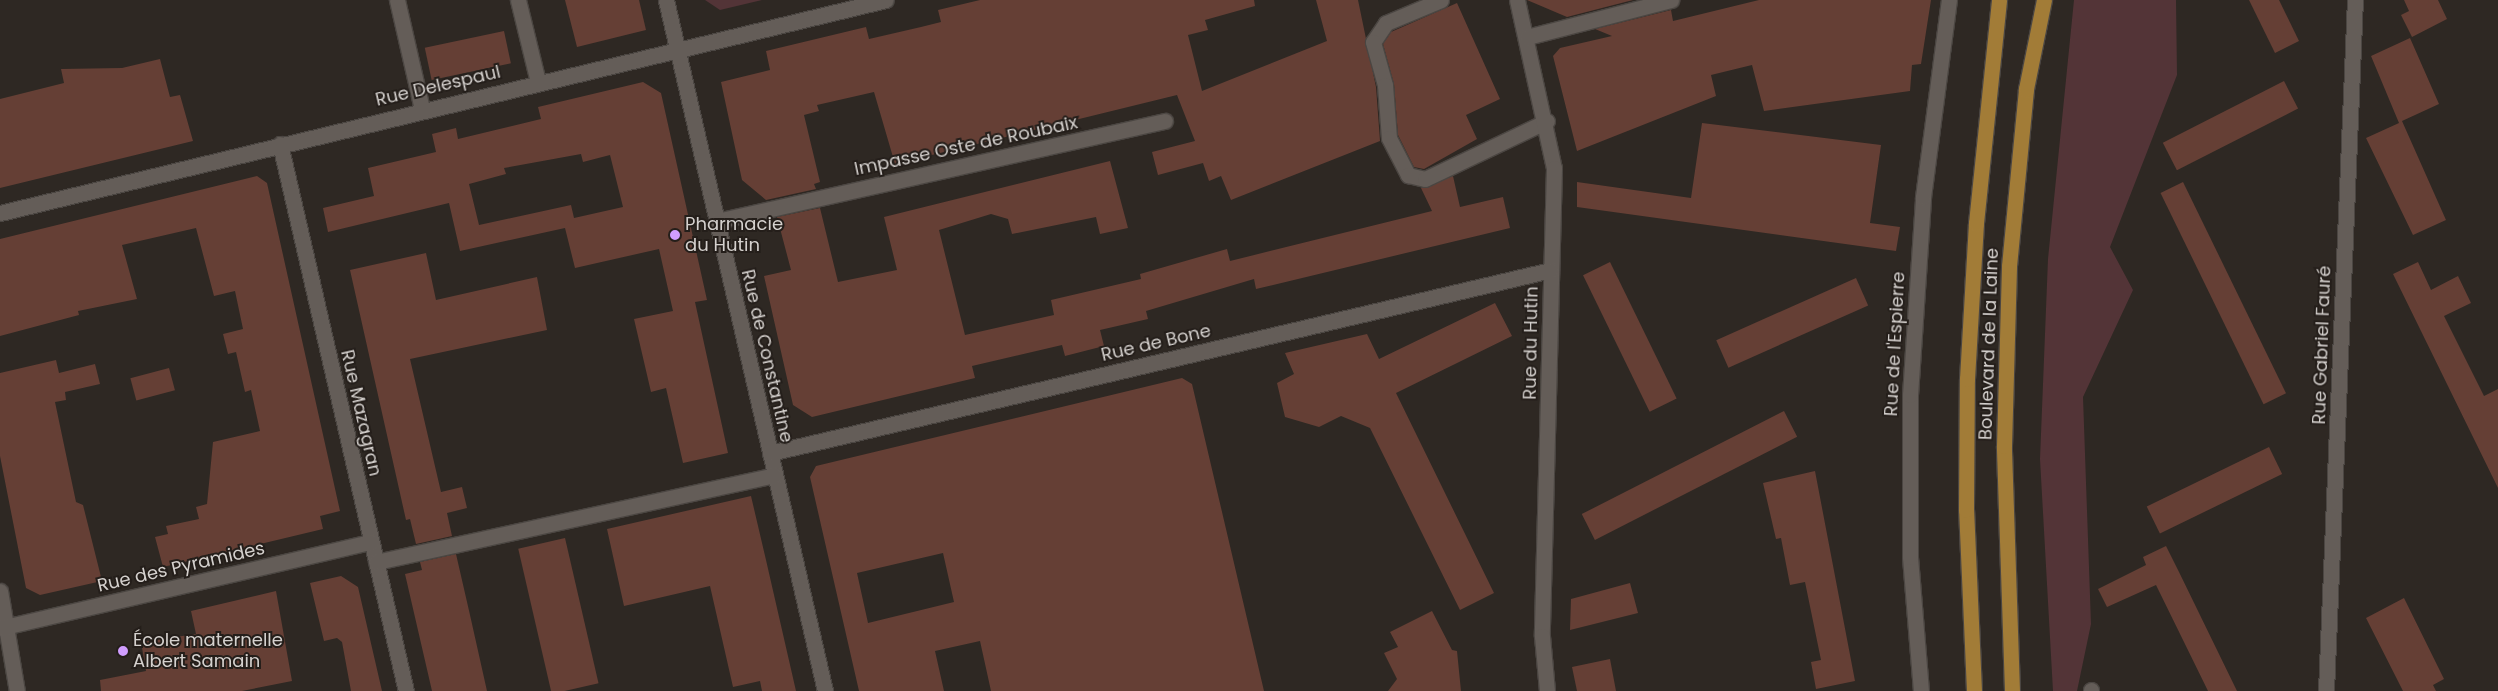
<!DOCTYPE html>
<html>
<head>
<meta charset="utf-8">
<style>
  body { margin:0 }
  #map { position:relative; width:2498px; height:691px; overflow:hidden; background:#2e2823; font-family:Poppins,sans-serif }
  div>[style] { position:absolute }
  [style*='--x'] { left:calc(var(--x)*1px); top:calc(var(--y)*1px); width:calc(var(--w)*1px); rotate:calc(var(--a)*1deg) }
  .green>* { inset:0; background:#533437 }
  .building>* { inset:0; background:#653f35; transform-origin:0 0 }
  .roads { filter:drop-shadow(1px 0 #4b4642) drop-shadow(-1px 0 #4b4642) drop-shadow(0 1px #4b4642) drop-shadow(0 -1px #4b4642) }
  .minor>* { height:15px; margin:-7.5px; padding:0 7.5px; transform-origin:7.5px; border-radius:7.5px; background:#645d58 }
  .major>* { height:15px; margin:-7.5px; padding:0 7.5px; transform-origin:7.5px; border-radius:7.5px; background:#a27c37 }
  .dots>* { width:14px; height:14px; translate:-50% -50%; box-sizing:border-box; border:2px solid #241e1a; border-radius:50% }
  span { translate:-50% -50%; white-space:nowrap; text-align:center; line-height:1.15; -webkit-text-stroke:4px #241e1a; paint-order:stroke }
  .street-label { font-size:18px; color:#d5d1ce }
  .poi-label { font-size:18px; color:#d5d1ce }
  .left { translate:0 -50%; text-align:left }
</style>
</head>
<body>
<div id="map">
  <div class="green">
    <div style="clip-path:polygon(705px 0,762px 0,720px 10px)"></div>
    <div style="clip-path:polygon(2074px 0,2176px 0,2177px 75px,2110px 247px,2133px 290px,2083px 397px,2091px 624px,2077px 691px,2053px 691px,2040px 459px,2048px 259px)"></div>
  </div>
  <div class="building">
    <div style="clip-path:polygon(565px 0,639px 0,646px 30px,577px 47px)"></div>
    <div style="clip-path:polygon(980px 0,1254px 0,1255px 6px,1205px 20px,1208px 30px,1188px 35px,1202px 91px,1327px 41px,1316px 0,1358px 0,1376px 87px,1380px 141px,1231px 200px,1221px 176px,1209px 181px,1203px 163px,1158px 175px,1152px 152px,1195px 141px,1177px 95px,895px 164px,874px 92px,817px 105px,819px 111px,804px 115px,820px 182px,814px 184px,816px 189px,766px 200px,742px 180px,721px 82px,770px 70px,766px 51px,866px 27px,869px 39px,921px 27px,941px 22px,938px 10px)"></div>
    <div style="clip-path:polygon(1527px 0,1633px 0,1567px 17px)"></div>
    <div style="clip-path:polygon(1759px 0,1931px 0,1921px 64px,1912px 65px,1910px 91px,1764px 111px,1752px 65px,1711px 75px,1716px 96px,1577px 151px,1553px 56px,1560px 48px,1612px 36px,1595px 29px,1671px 10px,1673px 21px)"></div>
    <div style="clip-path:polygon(2249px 0,2279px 0,2299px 41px,2275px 53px)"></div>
    <div style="clip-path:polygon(2404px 0,2438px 0,2447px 19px,2412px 37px,2401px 15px,2409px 11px)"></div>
    <div style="clip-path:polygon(1457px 3px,1500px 99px,1466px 115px,1477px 139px,1424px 169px,1414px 167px,1398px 135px,1394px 84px,1383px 44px,1391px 32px)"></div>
    <div style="left:504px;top:31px;width:33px;height:81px;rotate:78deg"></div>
    <div style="clip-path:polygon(2410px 38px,2439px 104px,2402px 121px,2446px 220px,2413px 235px,2366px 138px,2399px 123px,2371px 56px)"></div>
    <div style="clip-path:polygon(160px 59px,170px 97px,180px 95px,193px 141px,0 188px,0 99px,64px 83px,61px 69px,122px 68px)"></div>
    <div style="left:2284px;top:81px;width:31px;height:136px;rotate:63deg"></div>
    <div style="clip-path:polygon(evenodd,643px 82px,661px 93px,707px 300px,695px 302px,728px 453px,683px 463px,666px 388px,651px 392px,634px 319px,673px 311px,659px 249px,575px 268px,565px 228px,460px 251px,449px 203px,328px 232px,323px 208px,374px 196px,368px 168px,436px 152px,432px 134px,456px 128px,458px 139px,541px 119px,538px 107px,643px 82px,581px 154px,583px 162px,610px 155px,623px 207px,574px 218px,571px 205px,479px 225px,469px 184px,506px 174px,504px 168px,581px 154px)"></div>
    <div style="clip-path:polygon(1702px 123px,1881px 145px,1870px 223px,1900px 227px,1896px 251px,1577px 207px,1577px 182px,1691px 198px)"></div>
    <div style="clip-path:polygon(1110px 161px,1128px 228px,1100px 234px,1096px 217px,1012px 234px,1008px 219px,991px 214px,939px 230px,965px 335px,1054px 315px,1051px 300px,1141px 279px,1140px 274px,1227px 249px,1230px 261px,1432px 211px,1421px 188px,1453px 176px,1460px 207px,1503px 197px,1510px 228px,1256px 289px,1254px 279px,1146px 311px,1148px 319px,1100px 330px,1104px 346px,1065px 356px,1062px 345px,972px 366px,975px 378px,812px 417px,793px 405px,764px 276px,791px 270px,777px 217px,820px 208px,838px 282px,897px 270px,884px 217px)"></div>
    <div style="clip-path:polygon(257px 176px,267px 183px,340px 511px,320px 516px,323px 529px,163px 567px,155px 537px,168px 534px,166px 526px,199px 519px,196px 507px,207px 504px,213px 442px,260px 431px,251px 390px,245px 392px,236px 352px,228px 354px,223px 334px,243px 329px,235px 291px,214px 296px,196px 228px,122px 245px,137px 299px,78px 311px,79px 315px,0 336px,0 239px)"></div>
    <div style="left:2183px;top:182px;width:235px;height:25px;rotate:64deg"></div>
    <div style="clip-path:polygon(426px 253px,436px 300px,537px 277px,547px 330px,410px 359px,441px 492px,462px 487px,467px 508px,447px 513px,452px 536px,416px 544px,410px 519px,406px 520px,350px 270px)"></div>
    <div style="left:1610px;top:262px;width:152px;height:30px;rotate:64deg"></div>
    <div style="clip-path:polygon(2418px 262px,2431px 290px,2458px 276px,2471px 303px,2444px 316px,2484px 396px,2498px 389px,2498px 488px,2393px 274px)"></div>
    <div style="left:1856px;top:278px;width:30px;height:153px;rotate:66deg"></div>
    <div style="clip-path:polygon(1495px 303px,1512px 336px,1396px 393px,1494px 593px,1460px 610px,1370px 428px,1341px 416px,1319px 427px,1285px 417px,1277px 383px,1294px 374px,1285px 353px,1367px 334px,1379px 359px)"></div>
    <div style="clip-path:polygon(56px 360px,59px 373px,95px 364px,100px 384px,65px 392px,66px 400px,55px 402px,76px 502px,83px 505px,102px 581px,40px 595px,26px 588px,0 456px,0 373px)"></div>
    <div style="left:169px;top:368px;width:23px;height:40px;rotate:75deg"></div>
    <div style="clip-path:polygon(evenodd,1182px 378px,1192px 384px,1264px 691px,991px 691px,980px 641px,935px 651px,944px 691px,859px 691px,810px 477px,816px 466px,1182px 378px,943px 553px,954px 602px,868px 623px,857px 573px,943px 553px)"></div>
    <div style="left:1784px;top:411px;width:29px;height:227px;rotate:63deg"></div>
    <div style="left:2269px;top:447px;width:30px;height:136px;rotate:64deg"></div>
    <div style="clip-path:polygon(1815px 471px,1855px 681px,1816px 689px,1811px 662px,1821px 660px,1805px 582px,1790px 585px,1781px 538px,1776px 539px,1763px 483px)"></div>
    <div style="clip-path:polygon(751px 496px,766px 560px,796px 691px,762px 691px,760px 681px,733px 687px,710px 586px,624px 606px,607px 529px)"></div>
    <div style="left:565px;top:538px;width:149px;height:48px;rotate:77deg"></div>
    <div style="clip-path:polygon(2166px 546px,2179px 572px,2237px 691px,2208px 691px,2156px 585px,2107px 607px,2098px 589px,2146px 565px,2143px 557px)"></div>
    <div style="clip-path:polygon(456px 554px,470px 615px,487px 691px,432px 691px,405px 574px,422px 570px,420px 562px)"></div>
    <div style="clip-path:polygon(341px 576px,358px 587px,382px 691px,351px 691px,342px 642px,337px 638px,324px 641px,310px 583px)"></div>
    <div style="clip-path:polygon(1630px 583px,1638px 613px,1570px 630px,1571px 599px)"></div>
    <div style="clip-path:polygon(276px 591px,292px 681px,242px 691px,101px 691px,100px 680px,146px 671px,141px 642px,196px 634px,191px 611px)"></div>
    <div style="clip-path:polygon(2404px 598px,2444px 679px,2433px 685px,2436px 691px,2403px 691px,2366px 618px)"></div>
    <div style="clip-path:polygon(1432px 611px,1452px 650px,1457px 651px,1461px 691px,1388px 691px,1397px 679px,1384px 653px,1398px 647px,1390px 632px)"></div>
    <div style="clip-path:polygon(1610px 659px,1616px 691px,1577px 691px,1572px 667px)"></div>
  </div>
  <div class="roads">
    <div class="minor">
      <div style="--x:397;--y:0;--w:112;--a:77.1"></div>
      <div style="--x:518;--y:0;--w:84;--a:76.3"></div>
      <div style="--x:666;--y:0;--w:709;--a:77.04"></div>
      <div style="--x:1441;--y:0;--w:60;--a:157.3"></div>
      <div style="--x:1386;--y:23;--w:23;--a:124"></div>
      <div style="--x:1373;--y:42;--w:45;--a:74.4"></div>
      <div style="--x:1385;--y:85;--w:53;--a:85.7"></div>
      <div style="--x:1389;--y:138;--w:42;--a:62.8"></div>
      <div style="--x:1408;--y:175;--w:17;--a:13"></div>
      <div style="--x:1425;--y:179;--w:135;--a:-25.4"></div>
      <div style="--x:1517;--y:0;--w:172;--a:77.6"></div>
      <div style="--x:1554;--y:168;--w:468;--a:91.5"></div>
      <div style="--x:1542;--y:636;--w:55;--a:84.8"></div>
      <div style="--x:1527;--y:37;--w:149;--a:-14.4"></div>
      <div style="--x:280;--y:144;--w:561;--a:77.03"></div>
      <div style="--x:0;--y:213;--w:911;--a:-13.52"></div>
      <div style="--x:717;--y:221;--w:459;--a:-12.6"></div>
      <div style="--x:770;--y:453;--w:802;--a:-13.19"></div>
      <div style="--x:376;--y:562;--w:408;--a:-12.3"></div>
      <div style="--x:0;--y:591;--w:101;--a:80.4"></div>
      <div style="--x:0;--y:628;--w:381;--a:-13.1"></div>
      <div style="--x:2091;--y:690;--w:1;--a:90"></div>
      <div style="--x:1921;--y:691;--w:134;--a:-94.7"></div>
      <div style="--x:1910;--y:557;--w:162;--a:-90"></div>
      <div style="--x:1910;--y:395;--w:198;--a:-86.2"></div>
      <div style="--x:1923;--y:197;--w:199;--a:-82.5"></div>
      <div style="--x:2326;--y:691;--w:692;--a:-87.6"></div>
    </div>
    <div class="major">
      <div style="--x:1974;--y:691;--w:181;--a:-92.5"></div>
      <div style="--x:1966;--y:510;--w:131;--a:-89.6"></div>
      <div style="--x:1967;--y:379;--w:156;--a:-86.7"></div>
      <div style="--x:1976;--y:223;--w:224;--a:-84.1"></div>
      <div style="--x:2012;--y:691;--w:245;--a:-91.9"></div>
      <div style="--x:2004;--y:446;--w:180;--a:-88.4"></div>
      <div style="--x:2009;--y:266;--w:178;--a:-84.5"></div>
      <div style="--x:2026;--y:89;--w:91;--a:-78.6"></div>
    </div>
  </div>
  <div class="dots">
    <div style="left:675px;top:235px;background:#d09dfe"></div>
    <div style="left:123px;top:651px;background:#d09dfe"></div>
  </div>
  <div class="street-label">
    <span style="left:438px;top:86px;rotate:-13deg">Rue Delespaul</span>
    <span style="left:966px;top:146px;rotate:-12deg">Impasse Oste de Roubaix</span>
    <span style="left:1156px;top:343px;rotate:-13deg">Rue de Bone</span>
    <span style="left:1531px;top:343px;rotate:-89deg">Rue du Hutin</span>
    <span style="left:1895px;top:344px;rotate:-87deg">Rue de l'Espierre</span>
    <span style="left:1989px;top:344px;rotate:-88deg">Boulevard de la Laine</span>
    <span style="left:2322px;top:345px;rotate:-88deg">Rue Gabriel Fauré</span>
    <span style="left:767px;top:356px;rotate:77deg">Rue de Constantine</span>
    <span style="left:361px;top:413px;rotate:77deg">Rue Mazagran</span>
    <span style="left:181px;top:567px;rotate:-13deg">Rue des Pyramides</span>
  </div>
  <div class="poi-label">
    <span class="left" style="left:685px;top:235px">Pharmacie<br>du Hutin</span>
    <span class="left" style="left:133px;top:651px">École maternelle<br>Albert Samain</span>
  </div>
</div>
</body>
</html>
